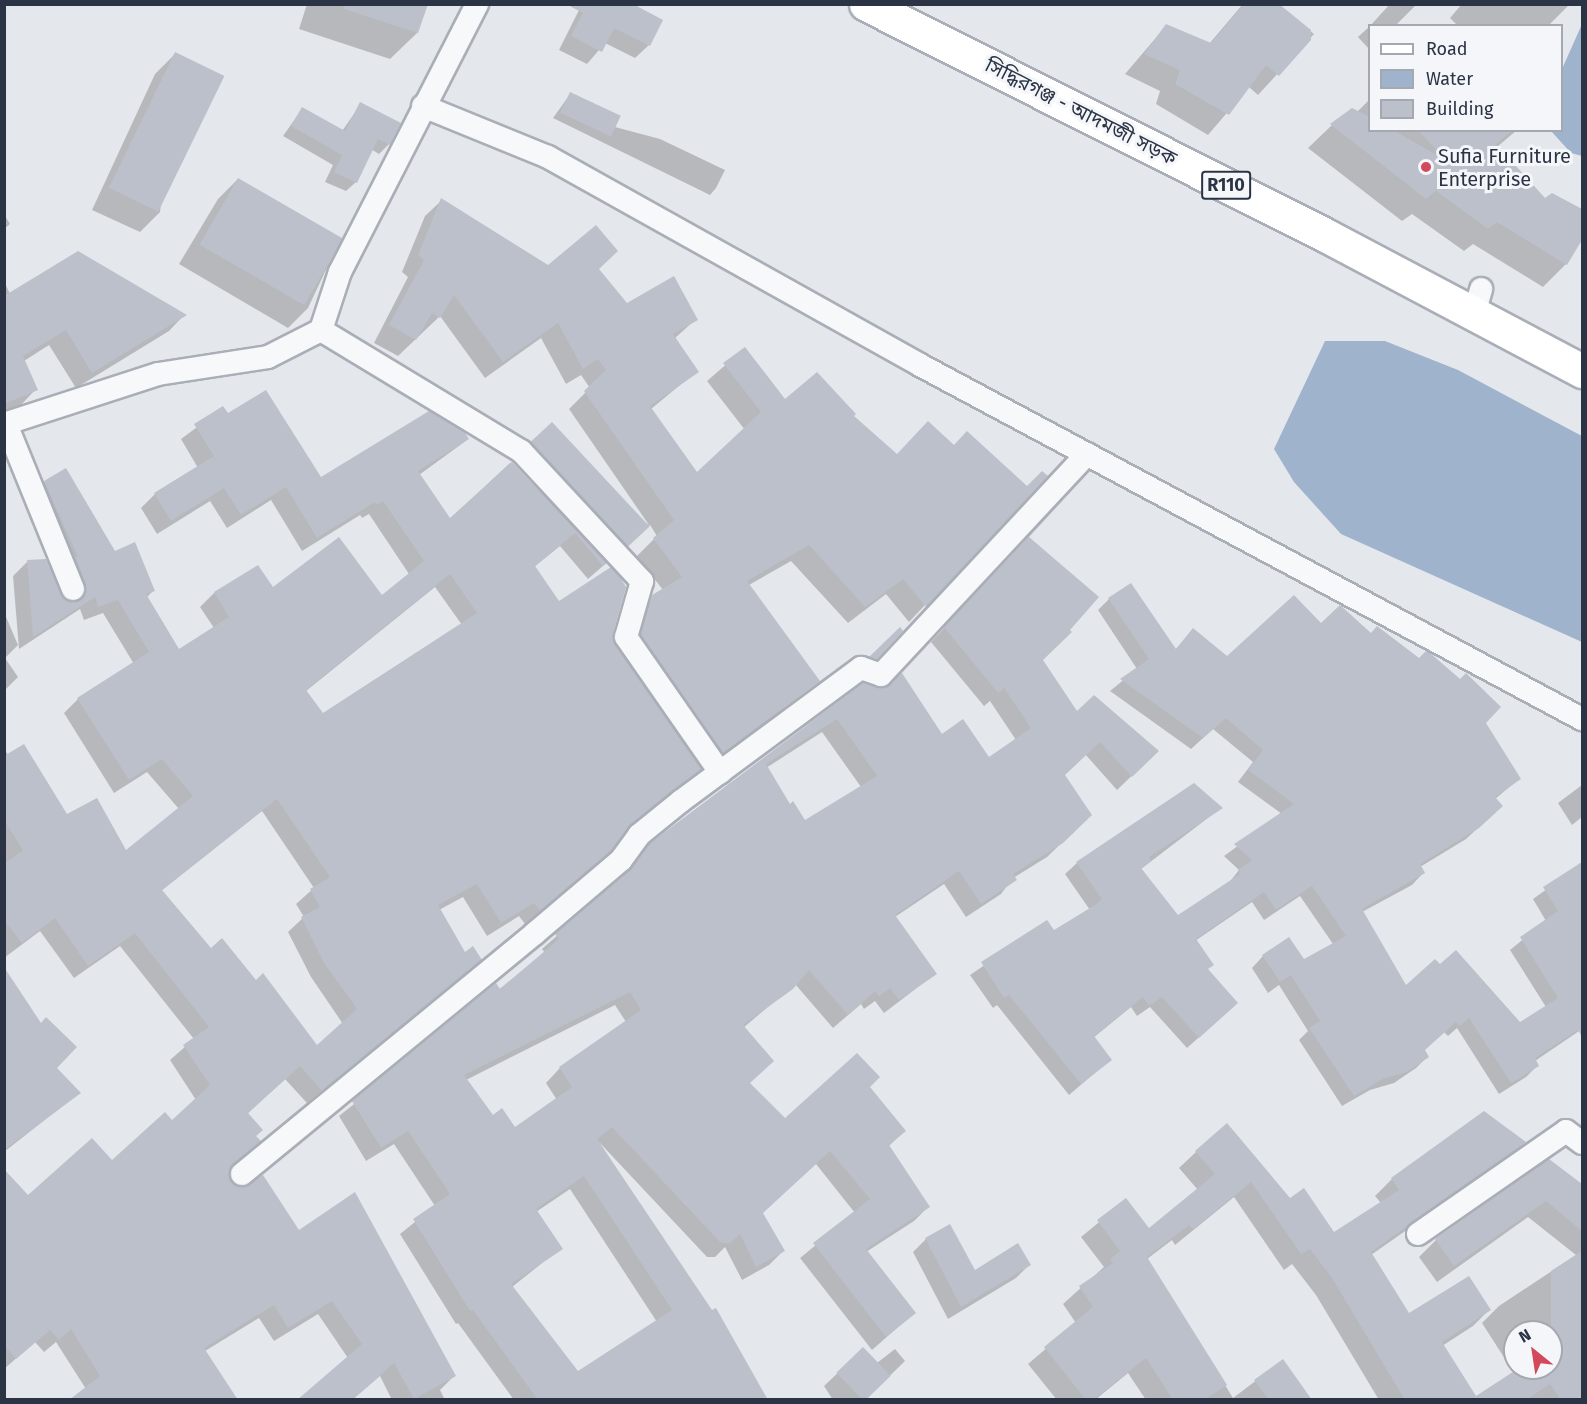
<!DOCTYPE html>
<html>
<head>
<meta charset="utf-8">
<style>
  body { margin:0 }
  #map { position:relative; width:1587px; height:1404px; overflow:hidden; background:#e4e7ec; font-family:"Fira Sans","Noto Sans Bengali",sans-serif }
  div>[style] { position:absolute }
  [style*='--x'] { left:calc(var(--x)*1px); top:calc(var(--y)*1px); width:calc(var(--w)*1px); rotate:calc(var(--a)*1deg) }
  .water>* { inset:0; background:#9fb4cc }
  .shadow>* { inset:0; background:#0003 }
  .building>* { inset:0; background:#bbc0ca; transform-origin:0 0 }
  .roads { filter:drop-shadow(2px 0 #a9aeb7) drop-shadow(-2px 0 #a9aeb7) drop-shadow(0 2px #a9aeb7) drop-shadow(0 -2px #a9aeb7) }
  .street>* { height:22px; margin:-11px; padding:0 11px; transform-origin:11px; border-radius:11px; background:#f7f8fa }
  .primary>* { height:33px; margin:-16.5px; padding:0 16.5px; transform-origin:16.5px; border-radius:16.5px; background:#fff }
  .dots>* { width:16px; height:16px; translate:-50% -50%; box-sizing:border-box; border:3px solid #f4f6f9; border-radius:50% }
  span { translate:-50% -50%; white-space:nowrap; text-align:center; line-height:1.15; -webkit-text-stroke:6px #f4f6f9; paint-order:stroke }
  .shield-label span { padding:2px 4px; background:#f4f6f9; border:2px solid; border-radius:4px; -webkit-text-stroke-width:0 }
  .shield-label { font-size:18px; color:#2b3445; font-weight:700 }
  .street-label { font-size:20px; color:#2b3445 }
  .poi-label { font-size:20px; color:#2b3445 }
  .left { translate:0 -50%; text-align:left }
  .frame { position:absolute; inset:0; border:6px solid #2b3445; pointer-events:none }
  .legend { position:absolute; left:1368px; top:24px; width:195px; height:108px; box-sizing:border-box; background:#f4f6f9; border:2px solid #a4a8b1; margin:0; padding:8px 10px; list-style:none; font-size:18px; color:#2b3445 }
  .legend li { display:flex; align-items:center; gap:12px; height:30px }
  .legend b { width:30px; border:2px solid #a4a8b1 }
  .north { position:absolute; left:1503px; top:1320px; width:60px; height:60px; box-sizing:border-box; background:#f4f6f9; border:2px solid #a4a8b1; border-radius:50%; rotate:330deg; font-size:16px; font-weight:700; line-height:24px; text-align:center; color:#2b3445 }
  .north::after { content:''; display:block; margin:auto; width:21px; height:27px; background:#d1495b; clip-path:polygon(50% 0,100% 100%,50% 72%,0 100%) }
</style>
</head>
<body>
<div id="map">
  <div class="water">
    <div style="clip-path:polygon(1582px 24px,1582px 156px,1571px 153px,1551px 131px,1562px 130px,1562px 69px)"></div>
    <div style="clip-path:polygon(1325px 341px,1385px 341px,1458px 370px,1582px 436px,1582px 642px,1341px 534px,1294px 482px,1274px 449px)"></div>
  </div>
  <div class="shadow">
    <div style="clip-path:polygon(307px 4px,426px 4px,417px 33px,390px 59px,299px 29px)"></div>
    <div style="clip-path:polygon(582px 4px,649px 45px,635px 58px,605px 43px,587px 64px,559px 50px)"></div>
    <div style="clip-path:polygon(1243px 4px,1277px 4px,1314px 34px,1258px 95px,1249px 87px,1208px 135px,1156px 104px,1160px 91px,1125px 74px,1166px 26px,1209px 44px)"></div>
    <div style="clip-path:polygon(1390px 4px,1417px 4px,1395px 26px,1370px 26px)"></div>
    <div style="clip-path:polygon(1462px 4px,1566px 4px,1568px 6px,1548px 26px,1458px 26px,1450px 18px)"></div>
    <div style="clip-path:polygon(1370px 26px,1370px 49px,1369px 49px,1358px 37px)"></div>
    <div style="clip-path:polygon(175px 54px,160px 212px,140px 232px,92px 210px,155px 74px)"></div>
    <div style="clip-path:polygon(571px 93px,615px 127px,660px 139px,725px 170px,716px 188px,710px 195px,553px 118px)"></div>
    <div style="clip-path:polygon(1370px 99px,1370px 130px,1517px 130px,1497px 147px,1545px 200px,1552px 194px,1582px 211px,1582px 237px,1566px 264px,1543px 287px,1473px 244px,1464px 251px,1412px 214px,1402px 221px,1308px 148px,1331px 126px,1353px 110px,1357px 112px)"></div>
    <div style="clip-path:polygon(361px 104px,389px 144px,379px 154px,371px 149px,356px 182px,346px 191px,325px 182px,333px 165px,283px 136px,302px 109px,342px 131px)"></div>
    <div style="clip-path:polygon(238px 179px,340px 240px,308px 308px,288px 328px,179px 264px,218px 199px)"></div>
    <div style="clip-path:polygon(evenodd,442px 200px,548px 267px,598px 270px,627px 305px,696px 319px,674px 339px,697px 371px,651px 409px,697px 474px,745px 430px,707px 381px,744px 349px,785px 401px,852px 417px,925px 605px,909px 622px,886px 594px,848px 623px,791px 561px,749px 585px,818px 681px,706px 769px,625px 652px,636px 613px,663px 590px,637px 556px,657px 536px,650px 525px,588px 579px,560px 546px,534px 567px,559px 603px,611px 633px,613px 645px,700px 769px,624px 831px,595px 865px,525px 924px,519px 916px,487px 936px,463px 897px,439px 910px,464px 954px,480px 959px,307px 1103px,285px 1079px,247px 1114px,258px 1141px,228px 1170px,230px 1183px,298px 1232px,454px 1376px,440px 1390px,445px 1400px,392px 1400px,380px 1376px,352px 1400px,348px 1358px,318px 1314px,274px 1341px,259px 1318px,192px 1359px,86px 1389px,56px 1342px,44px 1352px,35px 1342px,4px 1369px,4px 1171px,28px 1197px,111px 1162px,171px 1122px,196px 1100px,170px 1060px,194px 1039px,120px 946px,74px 978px,40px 931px,4px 958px,4px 750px,67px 816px,126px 852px,179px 809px,147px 772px,114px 793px,64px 713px,78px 699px,134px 664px,103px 613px,84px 620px,80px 609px,19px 649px,13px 576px,27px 562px,64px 601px,71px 602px,30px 496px,44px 482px,154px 590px,146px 598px,178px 651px,214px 628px,200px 607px,214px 593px,258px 567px,272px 589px,381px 597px,409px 574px,369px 514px,362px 518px,360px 515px,302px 551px,271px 500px,227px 528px,210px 501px,157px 534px,141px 508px,155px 494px,198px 468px,181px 439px,223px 408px,228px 415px,320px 479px,467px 440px,419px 475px,449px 520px,510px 463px,559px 510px,513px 461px,532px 443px,649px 525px,569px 409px,590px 388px,581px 375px,566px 384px,541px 338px,485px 378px,440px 316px,398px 356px,374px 343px,408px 277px,402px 272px,425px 216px,442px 200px,435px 587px,462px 625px,323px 715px,306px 691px,435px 587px,442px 200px,262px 811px,314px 888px,296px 904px,304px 917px,288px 932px,311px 977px,343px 1024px,317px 1047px,256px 982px,211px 950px,161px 891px,262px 811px)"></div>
    <div style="clip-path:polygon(4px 214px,10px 224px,4px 229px)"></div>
    <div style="clip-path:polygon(4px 281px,10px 294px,184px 315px,169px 331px,76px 388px,49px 345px,24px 361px,36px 389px,20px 406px,4px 412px)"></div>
    <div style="clip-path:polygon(evenodd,1028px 539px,1041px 660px,1077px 714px,1143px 765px,1117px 790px,1085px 754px,1063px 775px,1076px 829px,1047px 857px,1013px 878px,1001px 894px,966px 917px,944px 884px,895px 917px,935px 974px,884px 1013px,875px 1001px,864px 1009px,861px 1004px,833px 1028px,795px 984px,743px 1028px,748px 1084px,785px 1120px,868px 1087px,904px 1131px,888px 1147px,928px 1207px,914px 1221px,866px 1252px,914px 1313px,872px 1350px,800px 1258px,855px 1213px,816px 1164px,762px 1213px,783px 1251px,769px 1265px,742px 1280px,725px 1247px,715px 1257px,707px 1257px,599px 1142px,767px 1400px,514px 1400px,458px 1323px,456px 1324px,400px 1234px,435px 1206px,394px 1144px,366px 1161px,339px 1116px,545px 953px,542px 949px,620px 880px,650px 845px,864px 685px,942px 736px,988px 759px,1016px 740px,990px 701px,984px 706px,931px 642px,1028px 539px,822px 732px,861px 787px,804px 822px,789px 806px,766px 768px,822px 732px,1028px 539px,615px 1005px,626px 1022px,560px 1068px,546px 1083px,557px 1100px,514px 1129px,493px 1117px,466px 1080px,615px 1005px,1028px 539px,570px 1189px,657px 1322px,577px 1373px,512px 1287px,561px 1248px,536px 1212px,570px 1189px)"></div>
    <div style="clip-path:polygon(1109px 599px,1175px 650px,1193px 630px,1227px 658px,1321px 625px,1370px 634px,1484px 722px,1519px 779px,1495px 799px,1490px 817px,1466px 839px,1420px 867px,1423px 873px,1412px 885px,1362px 912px,1405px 988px,1520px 1024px,1546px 1007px,1510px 950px,1546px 921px,1533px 899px,1582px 864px,1582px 1029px,1535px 1061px,1538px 1065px,1526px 1077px,1499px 1094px,1457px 1028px,1448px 1036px,1444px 1032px,1423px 1051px,1427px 1057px,1416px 1068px,1394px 1083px,1370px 1090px,1342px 1106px,1299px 1040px,1308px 1031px,1279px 985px,1268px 993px,1252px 968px,1263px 956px,1303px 961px,1333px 944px,1300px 896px,1264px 920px,1252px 902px,1195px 941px,1225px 1014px,1187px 1048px,1150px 1007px,1137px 1016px,1131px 1007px,1093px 1038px,1110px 1060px,1069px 1095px,997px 1005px,993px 1008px,970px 975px,1047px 923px,1053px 932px,1090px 910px,1065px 874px,1077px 863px,1221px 808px,1141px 869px,1177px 917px,1228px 884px,1239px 870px,1224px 856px,1282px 814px,1238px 782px,1253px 762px,1213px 729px,1191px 749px,1110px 691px,1137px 669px,1098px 610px)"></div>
    <div style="clip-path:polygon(4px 612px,18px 645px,5px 658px,18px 677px,4px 691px)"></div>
    <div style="clip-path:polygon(1582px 785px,1582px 817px,1572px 825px,1558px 803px)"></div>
    <div style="clip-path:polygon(4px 970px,54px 1068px,79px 1093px,4px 1152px)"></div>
    <div style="clip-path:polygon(evenodd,1484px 1113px,1524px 1143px,1508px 1159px,1371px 1255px,1409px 1316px,1489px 1310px,1473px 1326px,1442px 1346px,1475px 1398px,1514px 1373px,1482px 1323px,1499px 1306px,1576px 1255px,1528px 1217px,1437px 1282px,1419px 1257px,1436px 1240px,1549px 1161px,1582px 1186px,1582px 1400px,1379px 1400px,1316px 1295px,1292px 1264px,1284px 1270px,1234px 1197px,1175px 1245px,1172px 1240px,1147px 1259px,1233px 1398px,1282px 1361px,1304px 1400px,1146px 1400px,1128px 1373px,1095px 1400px,1057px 1400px,1028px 1364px,1076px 1323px,1063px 1304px,1104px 1267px,1081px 1237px,1126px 1200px,1149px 1230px,1198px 1190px,1179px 1168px,1196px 1152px,1289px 1200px,1334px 1234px,1381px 1203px,1375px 1196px,1392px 1179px,1484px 1113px,1515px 1332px,1551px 1332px,1551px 1368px,1515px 1368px,1515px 1332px)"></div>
    <div style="clip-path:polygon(926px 1239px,975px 1272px,1029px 1265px,1016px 1278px,948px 1319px,913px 1252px)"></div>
    <div style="clip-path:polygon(863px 1349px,877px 1363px,895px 1349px,905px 1361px,865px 1400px,833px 1400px,824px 1386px)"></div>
  </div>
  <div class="building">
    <div style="clip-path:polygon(345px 4px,428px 4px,418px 33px,344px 9px)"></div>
    <div style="clip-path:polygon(566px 4px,633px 4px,663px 20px,650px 46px,614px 28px,602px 52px,571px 36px,583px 13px)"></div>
    <div style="clip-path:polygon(1244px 4px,1279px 4px,1311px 30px,1311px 40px,1279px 76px,1266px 65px,1229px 115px,1175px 84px,1180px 70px,1144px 54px,1166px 24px,1211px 43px)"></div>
    <div style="left:175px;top:52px;width:55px;height:151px;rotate:26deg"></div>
    <div style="left:570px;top:92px;width:56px;height:23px;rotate:25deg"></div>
    <div style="clip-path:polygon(360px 102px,401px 123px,390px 145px,378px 139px,357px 183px,334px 172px,342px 155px,291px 126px,302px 107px,345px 131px)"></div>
    <div style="clip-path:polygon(1352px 108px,1370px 117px,1370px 130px,1393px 130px,1447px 161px,1418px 130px,1513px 130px,1496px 144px,1545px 198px,1552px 193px,1582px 209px,1582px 240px,1567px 265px,1497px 222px,1488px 229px,1436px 191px,1426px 199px,1330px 124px)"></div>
    <div style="left:238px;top:178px;width:121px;height:77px;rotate:30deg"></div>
    <div style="clip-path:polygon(441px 198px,548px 265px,596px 225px,618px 251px,599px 269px,627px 303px,674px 276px,698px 320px,673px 334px,699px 372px,650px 406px,697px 472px,761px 412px,723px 363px,745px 347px,785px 399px,817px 372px,856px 414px,854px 416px,897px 454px,928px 421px,954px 445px,967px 431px,1027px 486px,1042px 471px,1048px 476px,926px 607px,903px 579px,865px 607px,809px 545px,747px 581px,820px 681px,723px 753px,641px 635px,652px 595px,682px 577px,653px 538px,674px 520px,584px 391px,606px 370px,598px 359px,583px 369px,558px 323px,503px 362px,454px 295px,440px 318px,432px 313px,416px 340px,389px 325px,424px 260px,418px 255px)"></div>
    <div style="clip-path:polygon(78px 251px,187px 315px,92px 373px,66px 330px,23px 356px,38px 390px,4px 404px,4px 296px)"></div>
    <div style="clip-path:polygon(evenodd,266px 390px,321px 477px,429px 411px,465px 433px,469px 439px,418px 471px,450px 518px,512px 462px,607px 563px,603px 566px,575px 533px,535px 566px,559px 601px,611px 567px,620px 577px,626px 587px,613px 633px,615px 644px,702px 769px,631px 825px,611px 851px,540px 911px,534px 903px,501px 923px,477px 884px,438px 905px,465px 952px,473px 946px,482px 960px,322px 1091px,300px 1066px,248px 1113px,263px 1130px,256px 1136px,261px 1141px,233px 1164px,229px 1176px,231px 1182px,245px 1187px,263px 1175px,299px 1230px,355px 1192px,456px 1376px,414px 1399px,394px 1363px,352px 1400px,297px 1400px,362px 1344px,332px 1301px,288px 1328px,274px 1305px,204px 1348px,238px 1400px,69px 1400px,100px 1376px,71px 1329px,59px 1340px,50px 1330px,16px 1359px,4px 1345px,4px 1169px,28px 1195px,92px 1138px,112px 1160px,165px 1112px,172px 1120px,210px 1085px,183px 1045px,209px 1027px,135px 933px,88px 966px,55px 918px,22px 943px,4px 920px,4px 864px,23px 850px,4px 820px,4px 756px,24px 744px,67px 814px,97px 798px,126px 850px,193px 796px,162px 759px,129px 780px,77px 698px,149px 652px,118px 600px,98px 607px,95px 597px,33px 637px,27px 560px,46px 559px,65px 600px,78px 602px,84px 597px,86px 584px,75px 557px,78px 557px,44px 481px,66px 468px,115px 551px,135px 542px,155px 591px,146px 594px,179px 649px,229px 617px,214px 592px,258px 565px,273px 587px,339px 537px,382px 595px,424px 561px,383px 501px,377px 505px,375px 502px,317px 538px,286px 487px,241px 515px,224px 488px,171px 521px,154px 493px,214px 456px,194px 424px,223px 406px,228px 413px,266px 390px,450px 574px,477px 613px,323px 713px,306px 690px,450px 574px,266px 390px,277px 799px,330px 877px,310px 889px,320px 907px,301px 917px,324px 963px,357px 1009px,317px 1045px,263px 973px,256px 980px,222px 938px,211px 948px,162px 890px,277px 799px)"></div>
    <div style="left:552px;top:422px;width:143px;height:29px;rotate:47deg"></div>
    <div style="clip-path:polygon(evenodd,1068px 495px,1029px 537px,1099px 597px,1070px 630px,1072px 632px,1043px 660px,1077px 711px,1094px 695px,1159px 751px,1132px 777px,1100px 742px,1065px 775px,1092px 815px,1063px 843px,1013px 874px,1017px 880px,981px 904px,959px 871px,895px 915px,937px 974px,899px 1000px,890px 988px,879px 996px,875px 991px,848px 1015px,809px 970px,793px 989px,743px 1025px,774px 1061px,750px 1083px,785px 1118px,857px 1053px,880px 1077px,870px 1087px,906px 1131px,889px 1145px,930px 1207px,866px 1249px,916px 1313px,886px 1337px,813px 1243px,870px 1199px,830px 1151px,763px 1213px,785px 1251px,756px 1267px,740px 1234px,730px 1243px,721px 1243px,612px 1127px,597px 1139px,712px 1310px,716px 1308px,768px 1400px,538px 1400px,473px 1310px,470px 1311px,413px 1219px,450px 1194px,408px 1131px,381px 1148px,352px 1101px,496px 983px,500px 989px,559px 939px,555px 934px,630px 870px,649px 844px,863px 683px,885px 688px,902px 673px,942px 734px,963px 719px,989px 757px,1031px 728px,1004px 688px,998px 693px,944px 627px,1068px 495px,837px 719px,877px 776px,805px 820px,793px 801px,790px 804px,766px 764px,837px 719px,1068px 495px,630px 992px,641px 1010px,559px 1067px,572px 1087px,515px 1127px,502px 1108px,493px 1115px,464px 1075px,630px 992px,1068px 495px,584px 1176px,672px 1310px,578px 1371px,511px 1284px,563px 1249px,536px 1209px,584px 1176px)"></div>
    <div style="clip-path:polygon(1131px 583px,1176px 649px,1193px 628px,1227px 656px,1294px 595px,1321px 623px,1340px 605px,1371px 633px,1377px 626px,1419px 658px,1426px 651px,1430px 653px,1460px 679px,1466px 673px,1501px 707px,1486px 723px,1521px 779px,1495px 797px,1503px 806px,1479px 828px,1420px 864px,1425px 873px,1362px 909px,1406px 985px,1435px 959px,1440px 964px,1456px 950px,1520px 1022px,1558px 998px,1520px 937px,1558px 911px,1543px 887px,1582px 862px,1582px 1037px,1578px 1030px,1535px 1058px,1539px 1066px,1511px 1083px,1469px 1018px,1460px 1026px,1456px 1022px,1425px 1050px,1429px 1057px,1407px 1072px,1383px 1079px,1354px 1096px,1309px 1028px,1320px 1021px,1291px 975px,1280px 982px,1262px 955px,1289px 937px,1304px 959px,1346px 936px,1312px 886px,1276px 910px,1264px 892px,1196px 939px,1214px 965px,1208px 969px,1238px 1003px,1199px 1038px,1162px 997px,1149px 1006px,1143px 997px,1094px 1036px,1112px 1060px,1081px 1084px,1009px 995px,1004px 998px,981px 962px,1047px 920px,1054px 930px,1095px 905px,1102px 899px,1076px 862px,1194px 783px,1223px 808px,1149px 857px,1151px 861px,1141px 868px,1178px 915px,1240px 874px,1238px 870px,1252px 860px,1234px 844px,1294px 804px,1248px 770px,1263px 750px,1226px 718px,1203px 738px,1120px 679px,1149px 659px,1108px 598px)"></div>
    <div style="clip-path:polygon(900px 627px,903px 631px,877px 659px,869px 657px)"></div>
    <div style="clip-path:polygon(4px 967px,41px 1023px,46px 1017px,77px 1047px,57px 1068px,81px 1093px,4px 1150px)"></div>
    <div style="clip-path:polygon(1484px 1111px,1526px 1142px,1371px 1252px,1409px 1313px,1469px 1276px,1491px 1310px,1442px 1342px,1476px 1396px,1519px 1368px,1551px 1368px,1551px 1271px,1582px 1251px,1582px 1400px,1561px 1400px,1550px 1384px,1526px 1400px,1405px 1400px,1332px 1278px,1310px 1249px,1301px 1254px,1251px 1182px,1193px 1229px,1189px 1225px,1147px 1257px,1227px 1385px,1204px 1400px,1173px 1400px,1146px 1358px,1093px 1400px,1086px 1400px,1044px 1347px,1093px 1307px,1079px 1286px,1113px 1263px,1110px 1259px,1120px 1251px,1097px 1220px,1126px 1198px,1149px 1228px,1215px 1174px,1195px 1151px,1227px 1123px,1290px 1198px,1304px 1188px,1334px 1232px,1399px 1190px,1391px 1178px)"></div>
    <div style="clip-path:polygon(1549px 1159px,1582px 1184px,1582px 1231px,1546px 1201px,1454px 1266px,1435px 1239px)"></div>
    <div style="clip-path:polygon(950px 1224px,975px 1270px,1018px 1243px,1031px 1265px,961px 1307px,925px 1238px)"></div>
    <div style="left:863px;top:1347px;width:40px;height:37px;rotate:46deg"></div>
    <div style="clip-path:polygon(1283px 1359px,1312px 1400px,1269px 1400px,1254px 1380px)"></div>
  </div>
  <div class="roads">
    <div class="street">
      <div style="--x:423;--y:106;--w:135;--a:22.2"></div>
      <div style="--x:548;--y:157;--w:426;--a:29.2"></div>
      <div style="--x:920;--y:365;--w:751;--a:28.14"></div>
      <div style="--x:1474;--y:314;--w:26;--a:-74"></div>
      <div style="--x:321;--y:330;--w:234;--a:31.2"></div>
      <div style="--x:521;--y:451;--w:178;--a:47.1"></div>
      <div style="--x:642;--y:581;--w:58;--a:105.9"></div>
      <div style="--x:626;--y:637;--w:165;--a:55.2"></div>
      <div style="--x:4;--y:424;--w:162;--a:-18"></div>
      <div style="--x:158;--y:374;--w:111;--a:-8.8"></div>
      <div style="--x:268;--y:357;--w:59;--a:-27"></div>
      <div style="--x:321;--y:330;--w:61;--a:-71.9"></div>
      <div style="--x:340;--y:272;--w:301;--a:-62.9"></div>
      <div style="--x:6;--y:424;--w:178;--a:67.9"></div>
      <div style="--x:242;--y:1174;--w:378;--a:-39.4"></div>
      <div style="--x:534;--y:934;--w:114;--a:-40.4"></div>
      <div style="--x:621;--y:860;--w:31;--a:-54"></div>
      <div style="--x:639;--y:835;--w:54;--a:-39"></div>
      <div style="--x:681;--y:801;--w:224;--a:-36.5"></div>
      <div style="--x:861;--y:668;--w:21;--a:19"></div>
      <div style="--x:881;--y:675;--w:302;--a:-47"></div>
      <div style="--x:1418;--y:1234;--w:180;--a:-34.8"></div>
      <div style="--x:1566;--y:1131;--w:20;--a:37"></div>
    </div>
    <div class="primary">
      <div style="--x:866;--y:4;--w:516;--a:26.71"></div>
      <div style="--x:1327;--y:236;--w:289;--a:27.9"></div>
    </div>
  </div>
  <div class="dots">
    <div style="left:1426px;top:167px;background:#d1495b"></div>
  </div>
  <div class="shield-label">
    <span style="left:1226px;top:185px">R110</span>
  </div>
  <div class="street-label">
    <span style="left:1081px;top:112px;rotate:27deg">সিদ্ধিরগঞ্জ - আদমজী সড়ক</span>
  </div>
  <div class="poi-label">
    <span class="left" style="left:1438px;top:168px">Sufia Furniture<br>Enterprise</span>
  </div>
  <div class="frame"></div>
  <ul class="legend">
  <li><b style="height:8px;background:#fff"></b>Road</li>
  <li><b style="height:16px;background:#9fb4cc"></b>Water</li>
  <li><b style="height:16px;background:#bbc0ca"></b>Building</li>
  </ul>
  <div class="north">N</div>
</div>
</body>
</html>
